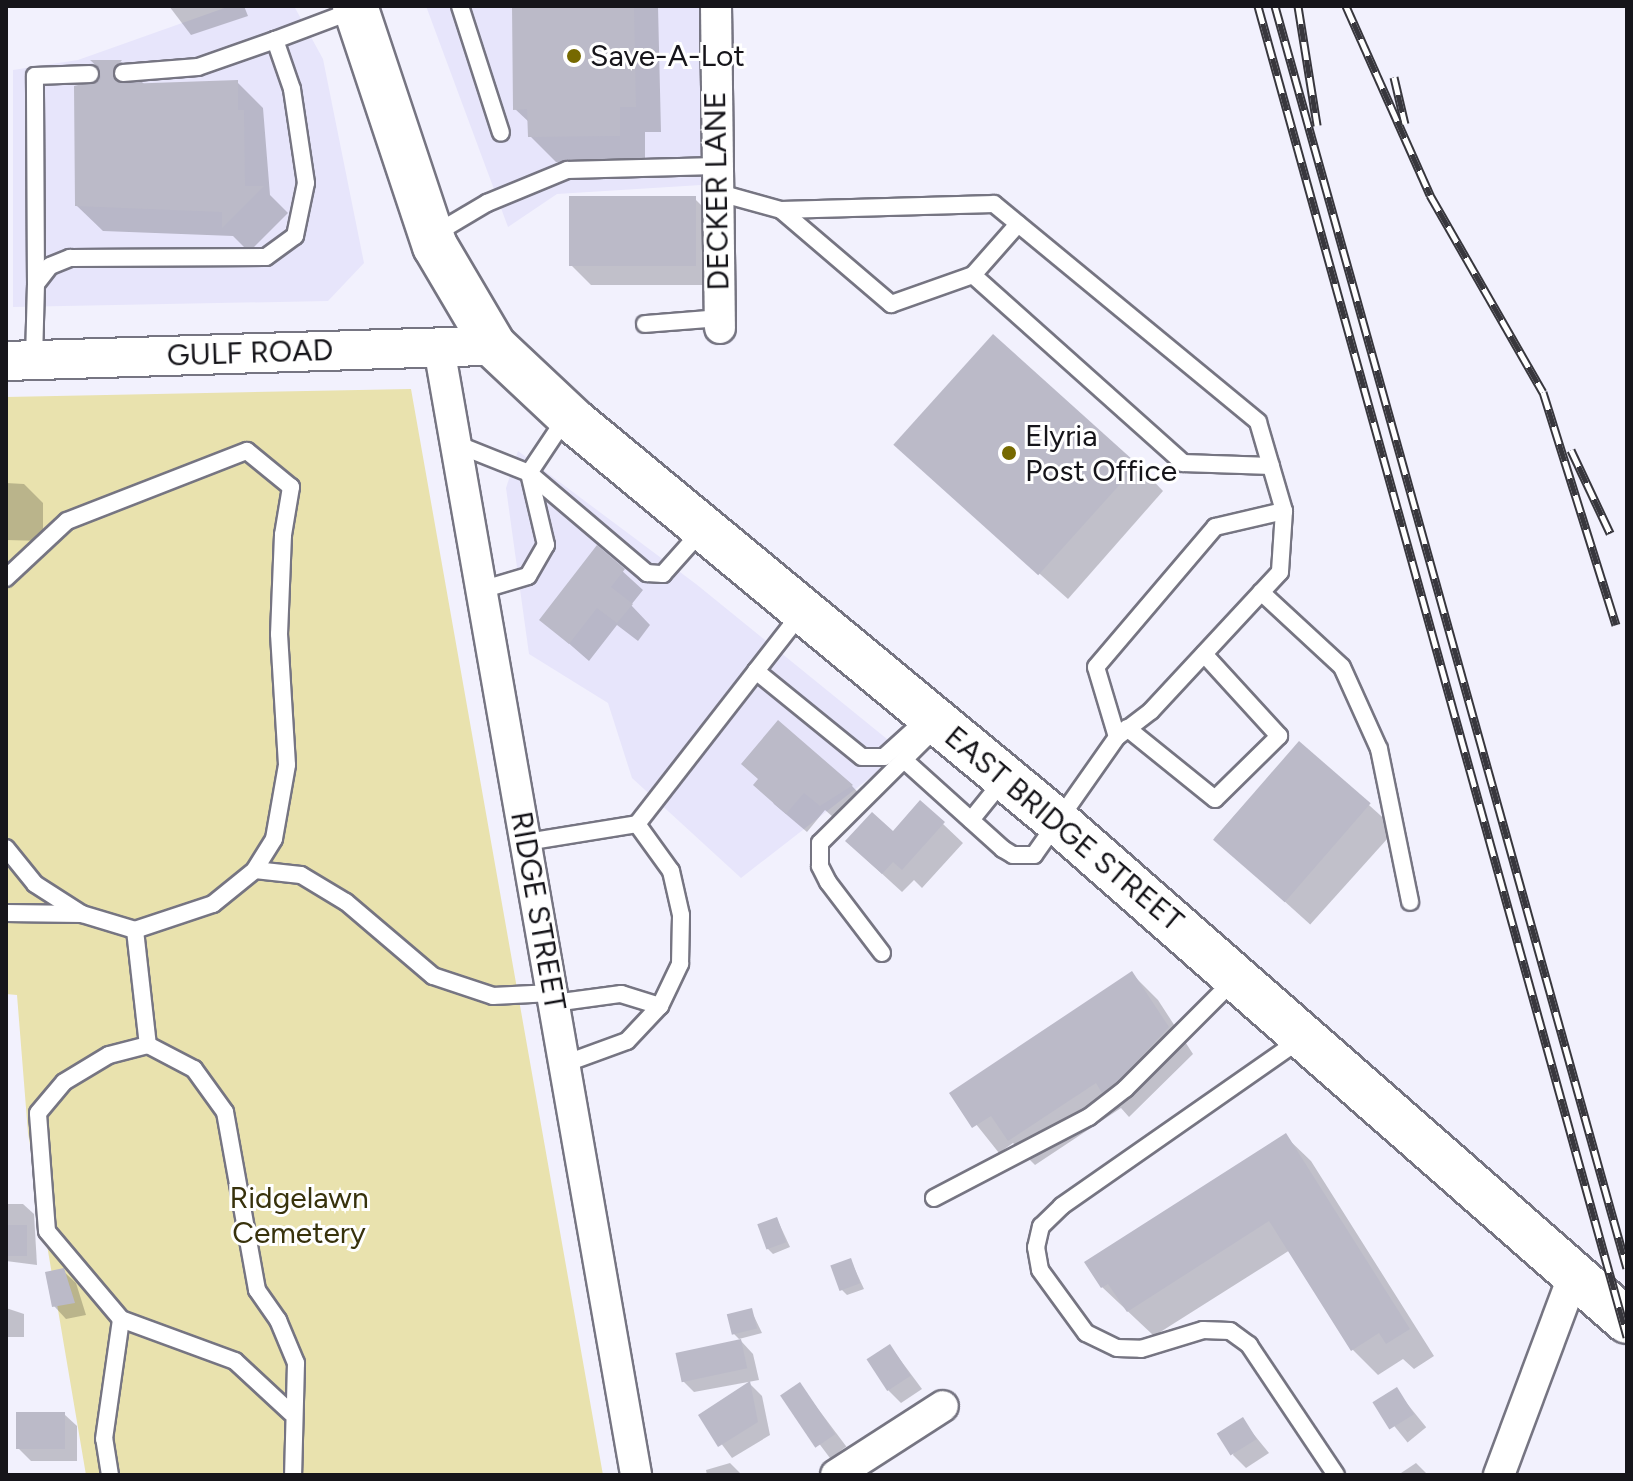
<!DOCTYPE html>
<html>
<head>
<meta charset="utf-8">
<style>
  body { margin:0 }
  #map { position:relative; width:1633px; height:1481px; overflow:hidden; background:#f2f1fd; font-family:Figtree,sans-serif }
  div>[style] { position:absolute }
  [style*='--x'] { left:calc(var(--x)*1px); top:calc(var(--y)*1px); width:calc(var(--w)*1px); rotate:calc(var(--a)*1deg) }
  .built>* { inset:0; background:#e7e5fb }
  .green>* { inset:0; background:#e9e2ae }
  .shadow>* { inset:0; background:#0003; transform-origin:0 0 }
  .building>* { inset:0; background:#bbbac8; transform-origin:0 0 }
  .roads { filter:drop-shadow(2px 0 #767582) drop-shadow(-2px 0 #767582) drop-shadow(0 2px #767582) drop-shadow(0 -2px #767582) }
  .service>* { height:16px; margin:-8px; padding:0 8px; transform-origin:8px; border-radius:8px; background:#fff }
  .minor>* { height:30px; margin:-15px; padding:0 15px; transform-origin:15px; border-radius:15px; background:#fff }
  .tertiary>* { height:38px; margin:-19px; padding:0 19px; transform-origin:19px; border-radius:19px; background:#fff }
  .secondary>* { height:44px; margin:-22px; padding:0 22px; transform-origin:22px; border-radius:22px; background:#fff }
  .rail>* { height:9px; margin-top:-4.5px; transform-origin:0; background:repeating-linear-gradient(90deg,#fff 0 18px,#38373d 0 36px); box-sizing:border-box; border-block:2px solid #38373d }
  .dots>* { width:22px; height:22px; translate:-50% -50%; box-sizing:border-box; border:4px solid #fff; border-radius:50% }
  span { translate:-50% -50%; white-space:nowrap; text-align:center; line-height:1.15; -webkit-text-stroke:6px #fff; paint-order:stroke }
  .poi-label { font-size:30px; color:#16151a }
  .left { translate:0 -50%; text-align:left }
  .street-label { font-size:30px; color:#16151a }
  .park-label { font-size:30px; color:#38320c }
  .frame { position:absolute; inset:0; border:8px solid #16151a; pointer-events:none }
</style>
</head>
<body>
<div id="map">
  <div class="built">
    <div style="clip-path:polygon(230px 6px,294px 6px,323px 59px,364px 263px,328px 301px,13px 307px,13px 70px,78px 60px)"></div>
    <div style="clip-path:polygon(426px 6px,700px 6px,701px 185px,557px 194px,508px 227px)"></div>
    <div style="clip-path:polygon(518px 451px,696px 584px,903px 752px,741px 878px,632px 778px,608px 703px,529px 654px,506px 488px)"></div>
  </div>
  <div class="green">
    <div style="clip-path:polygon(411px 389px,603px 1475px,86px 1475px,28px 1133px,17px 995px,6px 994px,6px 397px)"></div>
  </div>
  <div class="shadow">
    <div style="clip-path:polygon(169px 6px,244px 6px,248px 16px,191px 35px)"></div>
    <div style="clip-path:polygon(514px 6px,658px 6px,661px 132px,645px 132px,645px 160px,556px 162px,530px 136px,530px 123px,515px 109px)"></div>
    <div style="clip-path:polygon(95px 62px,122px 62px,145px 85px,237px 82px,263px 108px,270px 195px,288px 213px,249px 252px,233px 236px,103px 231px,77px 206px,101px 81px,102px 69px)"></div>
    <div style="clip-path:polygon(695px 199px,714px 218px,714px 285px,591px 285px,571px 265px)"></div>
    <div style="clip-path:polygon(1138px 465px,1163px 491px,1068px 599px,924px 471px)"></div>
    <div style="clip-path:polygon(6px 483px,24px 484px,43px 503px,43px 541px,6px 540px)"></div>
    <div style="clip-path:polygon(597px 548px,643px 590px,631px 605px,650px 625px,638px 641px,617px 625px,589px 661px,542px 620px)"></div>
    <div style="clip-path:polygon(778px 723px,852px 786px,870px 805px,841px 824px,825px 810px,807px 832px,774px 804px,759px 780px)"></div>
    <div style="left:1300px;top:743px;width:129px;height:128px;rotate:42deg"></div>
    <div style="clip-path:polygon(943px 824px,963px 843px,922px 888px,914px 880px,902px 892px,867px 860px,893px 834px)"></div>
    <div style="clip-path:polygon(1132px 974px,1158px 1000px,1193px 1054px,1129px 1117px,1121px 1108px,1035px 1165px,1013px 1143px,999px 1153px,952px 1094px)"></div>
    <div style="clip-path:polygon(1285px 1136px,1311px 1161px,1434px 1356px,1414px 1369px,1403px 1359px,1378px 1375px,1352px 1349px,1290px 1250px,1154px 1336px,1102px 1287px)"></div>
    <div style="clip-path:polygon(6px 1204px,23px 1204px,34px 1214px,37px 1265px,6px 1261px)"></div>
    <div style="clip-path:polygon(777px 1219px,790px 1247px,773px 1254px,767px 1248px)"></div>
    <div style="clip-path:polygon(851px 1261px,864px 1289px,847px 1295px,841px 1289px)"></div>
    <div style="clip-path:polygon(63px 1271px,76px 1283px,86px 1315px,66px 1319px,54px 1306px)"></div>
    <div style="clip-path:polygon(6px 1308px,24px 1314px,24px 1337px,6px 1337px)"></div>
    <div style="clip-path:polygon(751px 1310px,762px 1333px,739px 1339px,733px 1333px)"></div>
    <div style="clip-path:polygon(741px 1341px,753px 1354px,759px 1380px,694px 1392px,682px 1380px)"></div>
    <div style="clip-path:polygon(890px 1346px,922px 1389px,901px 1403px,888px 1390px)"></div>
    <div style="clip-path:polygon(750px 1384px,762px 1396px,770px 1435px,732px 1458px,700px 1415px)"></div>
    <div style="left:800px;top:1385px;width:77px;height:20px;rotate:53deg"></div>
    <div style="left:1396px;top:1390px;width:48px;height:24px;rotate:51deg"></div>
    <div style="clip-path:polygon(64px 1414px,77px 1426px,77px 1461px,31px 1461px,18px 1448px)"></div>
    <div style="clip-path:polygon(1242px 1420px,1269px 1453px,1246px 1468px,1233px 1455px)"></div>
    <div style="clip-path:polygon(730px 1463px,742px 1475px,707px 1475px,706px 1470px)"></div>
    <div style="clip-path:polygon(1416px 1463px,1428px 1475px,1398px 1475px)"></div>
  </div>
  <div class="building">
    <div style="clip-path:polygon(512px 6px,634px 6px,636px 107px,620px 107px,620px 136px,528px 137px,527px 109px,513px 110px)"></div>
    <div style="clip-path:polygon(90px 60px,122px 60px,112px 73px,123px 84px,238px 80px,238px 110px,244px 110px,245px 186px,264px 186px,222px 228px,222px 212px,75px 206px,74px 86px,99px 80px,100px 69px)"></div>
    <div style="left:569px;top:196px;width:127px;height:70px"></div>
    <div style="left:993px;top:334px;width:195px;height:149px;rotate:42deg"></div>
    <div style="clip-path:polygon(597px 545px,625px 569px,611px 587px,633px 604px,617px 623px,597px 608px,569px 644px,539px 620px)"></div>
    <div style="clip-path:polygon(778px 720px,853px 785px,820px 806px,804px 793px,786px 814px,753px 785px,758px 779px,741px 764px)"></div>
    <div style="left:1299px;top:741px;width:95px;height:131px;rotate:41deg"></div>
    <div style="clip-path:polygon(920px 800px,945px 822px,902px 870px,893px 862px,882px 874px,845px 841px,872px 812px,893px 831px)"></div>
    <div style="clip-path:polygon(1132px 971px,1169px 1027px,1118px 1081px,1102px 1093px,1096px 1083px,1008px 1141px,991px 1116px,972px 1128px,949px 1093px)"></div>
    <div style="clip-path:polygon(1286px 1133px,1410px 1329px,1386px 1344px,1379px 1333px,1351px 1351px,1269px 1221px,1127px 1312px,1108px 1284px,1101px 1288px,1084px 1262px)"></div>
    <div style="left:777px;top:1217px;width:27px;height:21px;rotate:70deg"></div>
    <div style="left:6px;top:1225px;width:21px;height:31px"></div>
    <div style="left:851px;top:1258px;width:27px;height:22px;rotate:70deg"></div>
    <div style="clip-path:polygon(64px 1268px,75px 1303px,52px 1307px,45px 1272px)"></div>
    <div style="left:752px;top:1308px;width:21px;height:26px;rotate:76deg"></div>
    <div style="left:741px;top:1339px;width:30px;height:67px;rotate:78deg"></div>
    <div style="left:890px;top:1344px;width:38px;height:28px;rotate:57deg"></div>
    <div style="clip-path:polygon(750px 1381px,758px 1422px,718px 1447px,698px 1415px)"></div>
    <div style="left:800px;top:1382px;width:63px;height:24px;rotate:56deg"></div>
    <div style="left:1397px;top:1387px;width:32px;height:29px;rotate:58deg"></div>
    <div style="left:16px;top:1412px;width:49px;height:37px"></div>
    <div style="left:1243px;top:1417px;width:26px;height:31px;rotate:58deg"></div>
  </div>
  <div class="roads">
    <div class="service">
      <div style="--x:460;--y:6;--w:133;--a:72.1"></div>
      <div style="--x:123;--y:73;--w:75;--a:-4.6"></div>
      <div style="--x:198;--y:67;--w:82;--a:-19.3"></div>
      <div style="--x:716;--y:192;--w:67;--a:15.5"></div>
      <div style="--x:781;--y:210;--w:213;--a:-1.6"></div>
      <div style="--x:994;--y:204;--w:342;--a:39.5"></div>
      <div style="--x:1258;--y:422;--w:93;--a:73.7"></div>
      <div style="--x:1284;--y:511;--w:61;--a:93.8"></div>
      <div style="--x:1280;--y:572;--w:190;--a:132.9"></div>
      <div style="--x:1151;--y:711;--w:43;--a:142.6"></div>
      <div style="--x:1117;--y:737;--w:144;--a:125.1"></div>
      <div style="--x:1034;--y:855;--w:21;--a:180"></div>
      <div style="--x:1013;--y:855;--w:12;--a:-149"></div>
      <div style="--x:1003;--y:849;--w:133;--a:-138"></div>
      <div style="--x:781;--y:210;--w:145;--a:40.5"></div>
      <div style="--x:891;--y:304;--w:87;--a:-19.5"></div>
      <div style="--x:1018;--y:224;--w:68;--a:131.4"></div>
      <div style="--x:973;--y:275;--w:282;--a:41.8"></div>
      <div style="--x:1183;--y:463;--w:88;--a:2"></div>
      <div style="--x:433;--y:235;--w:63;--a:-30.7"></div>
      <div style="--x:487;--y:203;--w:87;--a:-22.4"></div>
      <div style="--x:567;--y:170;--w:149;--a:-1.5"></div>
      <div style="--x:36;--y:284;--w:208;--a:-90.3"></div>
      <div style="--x:35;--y:76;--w:55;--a:-2.1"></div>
      <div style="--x:645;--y:324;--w:74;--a:-4.6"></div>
      <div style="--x:34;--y:360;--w:76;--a:-88.5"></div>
      <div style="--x:36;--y:284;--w:23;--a:-52"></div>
      <div style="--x:50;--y:266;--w:22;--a:-22"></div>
      <div style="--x:70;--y:258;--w:196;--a:-0.3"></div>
      <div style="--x:266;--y:257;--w:36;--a:-36"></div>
      <div style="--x:295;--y:236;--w:54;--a:-78.3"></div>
      <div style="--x:306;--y:183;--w:95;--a:-98.5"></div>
      <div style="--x:292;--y:89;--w:52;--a:-109.1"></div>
      <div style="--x:275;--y:40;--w:85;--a:-20.6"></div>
      <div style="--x:456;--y:444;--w:79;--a:21.7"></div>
      <div style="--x:529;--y:473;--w:155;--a:40.3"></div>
      <div style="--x:647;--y:573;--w:16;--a:4"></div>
      <div style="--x:663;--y:574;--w:62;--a:-48.3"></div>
      <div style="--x:6;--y:578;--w:83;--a:-43.1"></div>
      <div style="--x:67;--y:521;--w:193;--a:-21.3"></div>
      <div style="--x:247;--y:451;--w:57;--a:39.3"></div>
      <div style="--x:291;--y:487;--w:49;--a:99.5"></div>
      <div style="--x:283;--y:535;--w:99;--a:92.3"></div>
      <div style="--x:279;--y:634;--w:131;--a:86.5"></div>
      <div style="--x:287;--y:765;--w:75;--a:100"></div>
      <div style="--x:274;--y:839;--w:36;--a:122"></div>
      <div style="--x:255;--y:870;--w:54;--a:141"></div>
      <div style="--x:213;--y:904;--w:82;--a:161.6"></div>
      <div style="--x:135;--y:930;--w:55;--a:-163.2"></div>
      <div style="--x:82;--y:914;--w:76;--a:-179.2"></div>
      <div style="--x:481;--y:590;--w:49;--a:-16.6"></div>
      <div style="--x:528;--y:576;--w:36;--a:-60"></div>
      <div style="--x:546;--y:545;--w:74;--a:-103.3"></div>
      <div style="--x:529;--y:473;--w:69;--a:-56.3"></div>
      <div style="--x:1261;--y:592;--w:110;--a:42.8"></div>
      <div style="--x:1342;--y:667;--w:90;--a:65.7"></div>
      <div style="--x:1379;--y:749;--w:156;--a:78.5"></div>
      <div style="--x:802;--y:612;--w:75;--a:127.9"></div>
      <div style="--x:756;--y:671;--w:136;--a:39.1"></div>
      <div style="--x:862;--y:757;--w:22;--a:0"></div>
      <div style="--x:884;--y:757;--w:59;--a:-42.3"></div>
      <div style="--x:1127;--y:728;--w:113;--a:38.9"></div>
      <div style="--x:1215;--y:799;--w:90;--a:-44.5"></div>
      <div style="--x:1279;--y:736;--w:111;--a:-132.4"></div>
      <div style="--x:1117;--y:737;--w:73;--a:-106.7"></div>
      <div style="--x:1096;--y:667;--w:184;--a:-49.6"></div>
      <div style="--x:1215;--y:527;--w:71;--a:-13.1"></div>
      <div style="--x:971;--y:820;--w:54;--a:-51"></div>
      <div style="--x:526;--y:842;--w:112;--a:-9.2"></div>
      <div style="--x:637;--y:824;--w:194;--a:-52.1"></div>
      <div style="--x:6;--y:848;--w:46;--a:51.1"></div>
      <div style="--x:35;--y:884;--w:56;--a:32.6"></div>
      <div style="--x:255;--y:870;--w:46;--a:6.2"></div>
      <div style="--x:301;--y:875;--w:52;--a:31"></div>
      <div style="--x:346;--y:902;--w:114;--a:40.4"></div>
      <div style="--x:433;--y:976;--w:63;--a:18.4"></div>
      <div style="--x:493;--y:996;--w:59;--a:-2.9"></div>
      <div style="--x:135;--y:930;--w:116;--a:83.6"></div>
      <div style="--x:882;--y:953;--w:89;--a:-127.3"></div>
      <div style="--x:828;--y:882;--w:18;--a:-117"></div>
      <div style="--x:820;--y:866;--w:23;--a:-90"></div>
      <div style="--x:820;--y:843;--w:168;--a:-44.8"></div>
      <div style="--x:554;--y:1003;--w:68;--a:-7.7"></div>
      <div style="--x:621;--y:994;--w:41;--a:17.1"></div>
      <div style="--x:1301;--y:1039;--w:292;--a:145.1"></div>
      <div style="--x:1062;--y:1206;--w:29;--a:136"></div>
      <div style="--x:1041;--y:1226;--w:22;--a:103"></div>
      <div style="--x:1036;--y:1247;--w:23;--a:80"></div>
      <div style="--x:1040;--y:1270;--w:78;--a:53.9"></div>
      <div style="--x:1086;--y:1333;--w:34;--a:26"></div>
      <div style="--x:1117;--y:1348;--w:24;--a:2"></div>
      <div style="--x:1141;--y:1349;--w:65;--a:-17"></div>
      <div style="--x:1203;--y:1330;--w:27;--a:2"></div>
      <div style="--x:1230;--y:1331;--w:24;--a:36"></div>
      <div style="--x:1249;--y:1345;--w:156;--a:56.2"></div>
      <div style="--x:564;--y:1064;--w:67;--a:-20.1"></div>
      <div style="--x:627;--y:1041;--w:48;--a:-46.7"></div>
      <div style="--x:660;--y:1006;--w:47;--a:-64.5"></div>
      <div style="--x:680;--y:964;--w:49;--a:-88.8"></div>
      <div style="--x:681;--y:915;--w:45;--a:-102.8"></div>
      <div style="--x:671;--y:871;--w:58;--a:-125.9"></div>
      <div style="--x:934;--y:1198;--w:175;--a:-27.6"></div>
      <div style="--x:1089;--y:1117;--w:46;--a:-37.9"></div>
      <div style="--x:1125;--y:1089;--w:157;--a:-45"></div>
      <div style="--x:291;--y:1413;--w:76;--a:-137.1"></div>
      <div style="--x:235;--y:1361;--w:121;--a:-159.8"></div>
      <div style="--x:121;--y:1319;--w:115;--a:-130.1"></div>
      <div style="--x:47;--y:1231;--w:118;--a:-94.4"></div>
      <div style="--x:38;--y:1113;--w:40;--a:-50"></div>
      <div style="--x:64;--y:1082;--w:52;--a:-31"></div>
      <div style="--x:109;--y:1055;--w:40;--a:-14.4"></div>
      <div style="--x:148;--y:1045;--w:52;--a:27.6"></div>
      <div style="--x:194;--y:1069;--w:53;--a:54.2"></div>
      <div style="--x:225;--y:1112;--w:181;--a:79.8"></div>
      <div style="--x:257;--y:1290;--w:37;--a:55"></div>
      <div style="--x:278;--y:1320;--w:47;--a:67.3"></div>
      <div style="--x:296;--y:1363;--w:112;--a:91.5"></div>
      <div style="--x:110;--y:1475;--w:36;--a:-99"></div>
      <div style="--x:104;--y:1439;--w:121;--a:-81.9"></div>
    </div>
    <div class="minor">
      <div style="--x:716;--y:6;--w:322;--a:89.3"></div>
      <div style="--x:439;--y:348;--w:1144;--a:80.08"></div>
      <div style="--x:836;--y:1475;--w:127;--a:-32.8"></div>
      <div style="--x:1499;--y:1475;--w:211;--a:-69.5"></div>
    </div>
    <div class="tertiary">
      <div style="--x:6;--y:361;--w:488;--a:-1.8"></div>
    </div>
    <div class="secondary">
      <div style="--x:355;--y:6;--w:253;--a:71.6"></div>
      <div style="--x:435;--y:246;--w:116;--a:59.5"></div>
      <div style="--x:494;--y:346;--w:111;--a:43.2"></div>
      <div style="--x:575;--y:422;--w:626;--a:39.62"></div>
      <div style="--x:1057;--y:821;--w:758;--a:41.26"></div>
    </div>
  </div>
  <div class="rail">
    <div style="--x:1258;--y:6;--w:1381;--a:74.5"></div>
    <div style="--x:1275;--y:6;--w:1310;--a:74.42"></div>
    <div style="--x:1298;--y:6;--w:121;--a:80.9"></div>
    <div style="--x:1346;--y:6;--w:207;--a:66"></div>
    <div style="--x:1430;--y:195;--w:227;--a:60.2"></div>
    <div style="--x:1543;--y:392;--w:244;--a:72.6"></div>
    <div style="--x:1394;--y:77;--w:48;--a:76.8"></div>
    <div style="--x:1571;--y:450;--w:92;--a:64.8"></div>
  </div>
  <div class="dots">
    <div style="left:574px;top:56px;background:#766900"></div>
    <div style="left:1009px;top:453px;background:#766900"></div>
  </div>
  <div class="poi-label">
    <span class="left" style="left:590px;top:56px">Save-A-Lot</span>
    <span class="left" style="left:1025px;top:453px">Elyria<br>Post Office</span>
  </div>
  <div class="street-label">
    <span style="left:717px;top:191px;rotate:-91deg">DECKER LANE</span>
    <span style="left:250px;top:353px;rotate:-2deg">GULF ROAD</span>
    <span style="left:1064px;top:829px;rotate:40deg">EAST BRIDGE STREET</span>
    <span style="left:538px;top:911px;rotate:80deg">RIDGE STREET</span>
  </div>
  <div class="park-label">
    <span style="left:299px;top:1215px">Ridgelawn<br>Cemetery</span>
  </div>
  <div class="frame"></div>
</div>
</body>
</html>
